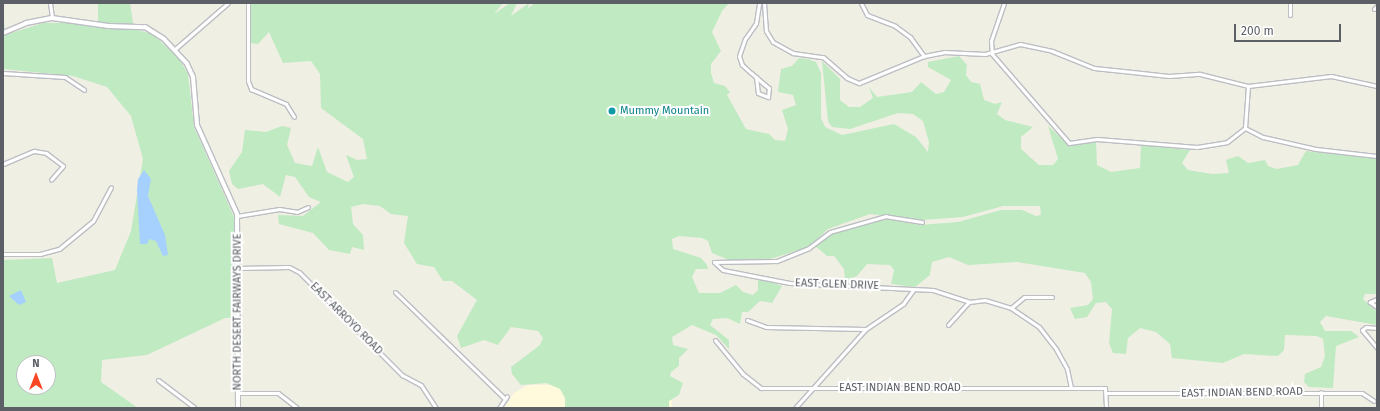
<!DOCTYPE html>
<html>
<head>
<meta charset="utf-8">
<style>
  body { margin:0 }
  #map { position:relative; width:1380px; height:411px; overflow:hidden; background:#f0efe4; font-family:"Fira Sans",sans-serif }
  div>[style] { position:absolute }
  [style*='--x'] { left:calc(var(--x)*1px); top:calc(var(--y)*1px); width:calc(var(--w)*1px); rotate:calc(var(--a)*1deg) }
  .commercial>* { inset:0; background:#fffadb }
  .green>* { inset:0; background:#bfeac2 }
  .water>* { inset:0; background:#a6d1ff }
  .roads { filter:drop-shadow(1px 0 #bcbec4) drop-shadow(-1px 0 #bcbec4) drop-shadow(0 1px #bcbec4) drop-shadow(0 -1px #bcbec4) }
  .street>* { height:3px; margin:-1.5px; padding:0 1.5px; transform-origin:1.5px; border-radius:1.5px; background:#fff }
  .secondary>* { height:4px; margin:-2px; padding:0 2px; transform-origin:2px; border-radius:2px; background:#fff }
  .dots>* { width:11px; height:11px; translate:-50% -50%; box-sizing:border-box; border:2px solid #fff; border-radius:50% }
  span { translate:-50% -50%; white-space:nowrap; text-align:center; line-height:1.15; -webkit-text-stroke:4px #fff; paint-order:stroke }
  .culture-label { font-size:11px; color:#0d838f }
  .left { translate:0 -50%; text-align:left }
  .street-label { font-size:11px; color:#5c6066 }
  .frame { position:absolute; inset:0; border:4px solid #5c6066; pointer-events:none }
  .north { position:absolute; left:16px; top:355px; width:40px; height:40px; box-sizing:border-box; background:#fff; border:1px solid #bebfc2; border-radius:50%; rotate:0deg; font-size:11px; font-weight:700; line-height:16px; text-align:center; color:#5c6066 }
  .north::after { content:''; display:block; margin:auto; width:14px; height:18px; background:#f84522; clip-path:polygon(50% 0,100% 100%,50% 72%,0 100%) }
  .scale { position:absolute; left:1234px; top:24px; width:107px; height:18px; box-sizing:border-box; border:2px solid #5c6066; border-top:0; padding-left:5px; font-size:12px; line-height:14px; white-space:nowrap; color:#5c6066; -webkit-text-stroke:3px #fff; paint-order:stroke }
</style>
</head>
<body>
<div id="map">
  <div class="commercial">
    <div style="clip-path:polygon(671px 383px,672px 408px,504px 408px,514px 393px,528px 385px)"></div>
  </div>
  <div class="green">
    <div style="clip-path:polygon(evenodd,3px 3px,5px 35px,43px 23px,72px 23px,98px 28px,98px 3px,130px 3px,134px 29px,152px 34px,178px 57px,188px 74px,194px 127px,234px 217px,234px 318px,225px 318px,147px 355px,102px 360px,101px 382px,138px 408px,3px 408px,3px 260px,52px 258px,57px 283px,115px 270px,131px 231px,143px 159px,131px 116px,107px 87px,73px 76px,3px 69px,3px 3px,24px 363px,48px 363px,48px 387px,24px 387px,24px 363px)"></div>
    <div style="clip-path:polygon(251px 3px,503px 3px,494px 14px,510px 3px,517px 3px,511px 16px,529px 3px,528px 8px,535px 3px,734px 3px,729px 3px,722px 11px,712px 32px,721px 51px,711px 64px,711px 73px,714px 83px,725px 86px,730px 92px,727px 95px,746px 129px,769px 134px,775px 140px,785px 141px,788px 129px,782px 110px,796px 105px,793px 95px,778px 92px,781px 69px,792px 66px,799px 58px,808px 59px,816px 62px,821px 73px,821px 118px,825px 127px,842px 135px,894px 124px,916px 137px,928px 152px,929px 142px,923px 121px,913px 114px,898px 113px,850px 129px,832px 127px,828px 121px,822px 61px,840px 79px,840px 100px,849px 107px,860px 107px,873px 98px,869px 87px,877px 97px,912px 92px,921px 82px,936px 94px,944px 92px,951px 80px,928px 67px,928px 62px,959px 56px,967px 65px,966px 75px,971px 82px,980px 84px,984px 100px,995px 104px,1002px 102px,997px 114px,1005px 120px,1033px 127px,1021px 137px,1021px 149px,1039px 165px,1053px 165px,1058px 159px,1048px 126px,1069px 145px,1096px 142px,1097px 165px,1111px 172px,1140px 168px,1141px 145px,1190px 150px,1182px 163px,1188px 170px,1212px 174px,1229px 173px,1226px 160px,1238px 156px,1248px 163px,1265px 160px,1268px 166px,1277px 169px,1298px 165px,1306px 151px,1377px 159px,1377px 294px,1365px 294px,1363px 299px,1377px 312px,1377px 325px,1326px 316px,1320px 322px,1325px 331px,1351px 331px,1359px 337px,1336px 346px,1333px 388px,1309px 387px,1304px 382px,1305px 374px,1321px 367px,1325px 356px,1323px 339px,1317px 336px,1285px 335px,1284px 350px,1278px 356px,1244px 354px,1223px 363px,1172px 358px,1170px 344px,1156px 332px,1140px 328px,1128px 338px,1126px 354px,1113px 353px,1109px 343px,1112px 309px,1106px 302px,1096px 303px,1087px 317px,1075px 319px,1070px 308px,1088px 305px,1093px 299px,1091px 282px,1085px 273px,1017px 262px,968px 265px,949px 257px,932px 262px,930px 275px,915px 287px,891px 284px,894px 270px,890px 265px,867px 264px,857px 276px,845px 280px,844px 269px,834px 256px,827px 256px,815px 246px,830px 234px,865px 222px,885px 219px,920px 225px,958px 222px,1001px 210px,1022px 210px,1036px 216px,1041px 215px,1040px 206px,1003px 206px,963px 217px,922px 220px,870px 214px,828px 229px,809px 247px,770px 259px,732px 261px,712px 253px,708px 241px,702px 238px,679px 236px,672px 239px,673px 249px,701px 258px,707px 265px,708px 269px,696px 269px,692px 277px,699px 293px,720px 293px,736px 285px,743px 292px,753px 295px,758px 290px,758px 279px,762px 279px,782px 286px,772px 303px,760px 301px,748px 312px,742px 312px,740px 324px,727px 318px,713px 319px,710px 325px,729px 340px,729px 349px,716px 335px,692px 325px,672px 337px,673px 345px,688px 349px,679px 358px,679px 366px,671px 372px,670px 376px,683px 383px,679px 395px,669px 401px,669px 408px,565px 408px,565px 398px,560px 389px,546px 383px,521px 385px,512px 374px,511px 367px,540px 345px,543px 338px,538px 331px,511px 327px,498px 345px,484px 340px,461px 348px,457px 336px,477px 300px,452px 281px,443px 281px,434px 267px,417px 264px,404px 243px,408px 216px,391px 214px,380px 206px,363px 204px,351px 207px,353px 224px,363px 235px,364px 250px,352px 247px,350px 254px,329px 250px,313px 233px,279px 224px,278px 215px,303px 216px,321px 202px,309px 197px,295px 177px,286px 175px,280px 197px,263px 184px,238px 189px,232px 184px,229px 171px,242px 152px,245px 130px,266px 132px,282px 126px,291px 128px,287px 145px,295px 163px,312px 166px,318px 147px,327px 172px,348px 182px,354px 177px,346px 155px,357px 160px,367px 159px,363px 139px,321px 108px,320px 74px,311px 61px,283px 63px,269px 32px,258px 44px,251px 43px)"></div>
  </div>
  <div class="water">
    <div style="clip-path:polygon(144px 170px,151px 179px,148px 196px,165px 235px,168px 255px,163px 256px,156px 241px,149px 239px,147px 244px,140px 244px,137px 190px,138px 179px)"></div>
    <div style="clip-path:polygon(21px 290px,26px 302px,19px 305px,9px 296px)"></div>
  </div>
  <div class="roads">
    <div class="street">
      <div style="--x:50;--y:3;--w:15;--a:82"></div>
      <div style="--x:248;--y:3;--w:78;--a:90"></div>
      <div style="--x:248;--y:81;--w:9;--a:69"></div>
      <div style="--x:251;--y:89;--w:38;--a:23"></div>
      <div style="--x:286;--y:104;--w:15;--a:58"></div>
      <div style="--x:764;--y:3;--w:28;--a:86"></div>
      <div style="--x:766;--y:31;--w:13;--a:58"></div>
      <div style="--x:773;--y:42;--w:23;--a:29"></div>
      <div style="--x:793;--y:53;--w:30;--a:8"></div>
      <div style="--x:823;--y:57;--w:32;--a:41"></div>
      <div style="--x:847;--y:78;--w:13;--a:23"></div>
      <div style="--x:859;--y:83;--w:70;--a:-22.6"></div>
      <div style="--x:924;--y:56;--w:20;--a:-11"></div>
      <div style="--x:944;--y:52;--w:41;--a:2.8"></div>
      <div style="--x:985;--y:54;--w:36;--a:-16"></div>
      <div style="--x:1020;--y:44;--w:33;--a:12"></div>
      <div style="--x:1052;--y:51;--w:45;--a:22"></div>
      <div style="--x:1094;--y:68;--w:29;--a:6"></div>
      <div style="--x:1123;--y:71;--w:46;--a:6.2"></div>
      <div style="--x:1169;--y:76;--w:31;--a:-4"></div>
      <div style="--x:1200;--y:74;--w:49;--a:14"></div>
      <div style="--x:1248;--y:86;--w:84;--a:-6.9"></div>
      <div style="--x:1331;--y:76;--w:47;--a:12.3"></div>
      <div style="--x:861;--y:3;--w:13;--a:63"></div>
      <div style="--x:867;--y:15;--w:30;--a:21"></div>
      <div style="--x:895;--y:26;--w:19;--a:36"></div>
      <div style="--x:910;--y:37;--w:24;--a:54"></div>
      <div style="--x:1004;--y:3;--w:40;--a:108.9"></div>
      <div style="--x:991;--y:41;--w:13;--a:86"></div>
      <div style="--x:992;--y:54;--w:118;--a:49.1"></div>
      <div style="--x:1069;--y:143;--w:28;--a:-8"></div>
      <div style="--x:1097;--y:139;--w:100;--a:4.6"></div>
      <div style="--x:1197;--y:147;--w:30;--a:-9"></div>
      <div style="--x:1227;--y:142;--w:23;--a:-38"></div>
      <div style="--x:1290;--y:3;--w:12;--a:90"></div>
      <div style="--x:1374;--y:9;--w:4;--a:-45"></div>
      <div style="--x:175;--y:49;--w:70;--a:-41"></div>
      <div style="--x:3;--y:73;--w:62;--a:3.7"></div>
      <div style="--x:65;--y:77;--w:23;--a:34"></div>
      <div style="--x:756;--y:77;--w:16;--a:83"></div>
      <div style="--x:758;--y:93;--w:11;--a:22"></div>
      <div style="--x:768;--y:97;--w:9;--a:-84"></div>
      <div style="--x:769;--y:88;--w:5;--a:-143"></div>
      <div style="--x:765;--y:85;--w:18;--a:-139"></div>
      <div style="--x:751;--y:73;--w:12;--a:-138"></div>
      <div style="--x:742;--y:65;--w:9;--a:-108"></div>
      <div style="--x:739;--y:56;--w:18;--a:-71"></div>
      <div style="--x:745;--y:39;--w:19;--a:-55"></div>
      <div style="--x:756;--y:23;--w:20;--a:-81"></div>
      <div style="--x:1245;--y:128;--w:20;--a:27"></div>
      <div style="--x:1263;--y:137;--w:54;--a:12.8"></div>
      <div style="--x:1316;--y:149;--w:61;--a:6.5"></div>
      <div style="--x:1245;--y:128;--w:42;--a:-85.9"></div>
      <div style="--x:3;--y:164;--w:34;--a:-23"></div>
      <div style="--x:34;--y:151;--w:12;--a:9"></div>
      <div style="--x:46;--y:153;--w:21;--a:37"></div>
      <div style="--x:63;--y:166;--w:18;--a:131"></div>
      <div style="--x:237;--y:216;--w:43;--a:-9.5"></div>
      <div style="--x:279;--y:209;--w:18;--a:9"></div>
      <div style="--x:297;--y:212;--w:12;--a:-24"></div>
      <div style="--x:922;--y:222;--w:36;--a:-171"></div>
      <div style="--x:886;--y:216;--w:58;--a:164.1"></div>
      <div style="--x:830;--y:232;--w:26;--a:143"></div>
      <div style="--x:809;--y:248;--w:35;--a:158"></div>
      <div style="--x:776;--y:261;--w:62;--a:179.1"></div>
      <div style="--x:714;--y:262;--w:12;--a:42"></div>
      <div style="--x:723;--y:270;--w:68;--a:11"></div>
      <div style="--x:790;--y:283;--w:143;--a:2.8"></div>
      <div style="--x:933;--y:290;--w:38;--a:18"></div>
      <div style="--x:969;--y:302;--w:16;--a:-7"></div>
      <div style="--x:985;--y:300;--w:27;--a:17"></div>
      <div style="--x:1011;--y:308;--w:17;--a:-40"></div>
      <div style="--x:1024;--y:297;--w:28;--a:0"></div>
      <div style="--x:3;--y:254;--w:37;--a:0"></div>
      <div style="--x:40;--y:254;--w:20;--a:-15"></div>
      <div style="--x:59;--y:249;--w:44;--a:-39.5"></div>
      <div style="--x:93;--y:221;--w:38;--a:-62"></div>
      <div style="--x:238;--y:268;--w:51;--a:-1.1"></div>
      <div style="--x:289;--y:267;--w:11;--a:27"></div>
      <div style="--x:299;--y:272;--w:146;--a:45"></div>
      <div style="--x:402;--y:375;--w:21;--a:28"></div>
      <div style="--x:421;--y:385;--w:27;--a:57"></div>
      <div style="--x:395;--y:292;--w:153;--a:44.2"></div>
      <div style="--x:1377;--y:299;--w:8;--a:157"></div>
      <div style="--x:1370;--y:302;--w:9;--a:36"></div>
      <div style="--x:1011;--y:308;--w:34;--a:34"></div>
      <div style="--x:1039;--y:327;--w:28;--a:52"></div>
      <div style="--x:1056;--y:349;--w:23;--a:61"></div>
      <div style="--x:1067;--y:369;--w:19;--a:78"></div>
      <div style="--x:747;--y:320;--w:20;--a:20"></div>
      <div style="--x:766;--y:327;--w:99;--a:1.2"></div>
      <div style="--x:948;--y:325;--w:31;--a:-48"></div>
      <div style="--x:1377;--y:328;--w:11;--a:-175"></div>
      <div style="--x:1366;--y:327;--w:5;--a:143"></div>
      <div style="--x:1362;--y:330;--w:23;--a:50"></div>
      <div style="--x:715;--y:340;--w:44;--a:50.5"></div>
      <div style="--x:743;--y:374;--w:23;--a:38"></div>
      <div style="--x:761;--y:388;--w:344;--a:0"></div>
      <div style="--x:1105;--y:388;--w:20;--a:87"></div>
      <div style="--x:158;--y:380;--w:46;--a:37.1"></div>
      <div style="--x:238;--y:393;--w:40;--a:0"></div>
      <div style="--x:278;--y:393;--w:24;--a:38"></div>
      <div style="--x:1107;--y:393;--w:255;--a:0"></div>
      <div style="--x:1362;--y:393;--w:14;--a:34"></div>
      <div style="--x:499;--y:408;--w:14;--a:-56"></div>
      <div style="--x:795;--y:408;--w:106;--a:-48.1"></div>
      <div style="--x:866;--y:329;--w:45;--a:-34"></div>
      <div style="--x:903;--y:304;--w:17;--a:-54"></div>
      <div style="--x:1321;--y:408;--w:16;--a:-90"></div>
    </div>
    <div class="secondary">
      <div style="--x:3;--y:33;--w:25;--a:-23"></div>
      <div style="--x:26;--y:23;--w:26;--a:-11"></div>
      <div style="--x:52;--y:18;--w:57;--a:8.1"></div>
      <div style="--x:108;--y:26;--w:37;--a:2"></div>
      <div style="--x:145;--y:27;--w:22;--a:32"></div>
      <div style="--x:164;--y:39;--w:34;--a:47"></div>
      <div style="--x:187;--y:64;--w:14;--a:65"></div>
      <div style="--x:193;--y:77;--w:48;--a:85.2"></div>
      <div style="--x:197;--y:125;--w:98;--a:65.8"></div>
      <div style="--x:237;--y:214;--w:194;--a:89.7"></div>
    </div>
  </div>
  <div class="dots">
    <div style="left:612px;top:111px;background:#0f9aa8"></div>
  </div>
  <div class="culture-label">
    <span class="left" style="left:620px;top:111px">Mummy Mountain</span>
  </div>
  <div class="street-label">
    <span style="left:837px;top:285px;rotate:2deg">EAST GLEN DRIVE</span>
    <span style="left:238px;top:312px;rotate:-90deg">NORTH DESERT FAIRWAYS DRIVE</span>
    <span style="left:346px;top:319px;rotate:45deg">EAST ARROYO ROAD</span>
    <span style="left:900px;top:388px">EAST INDIAN BEND ROAD</span>
    <span style="left:1242px;top:393px;rotate:-1deg">EAST INDIAN BEND ROAD</span>
  </div>
  <div class="frame"></div>
  <div class="north">N</div>
  <div class="scale">200 m</div>
</div>
</body>
</html>
